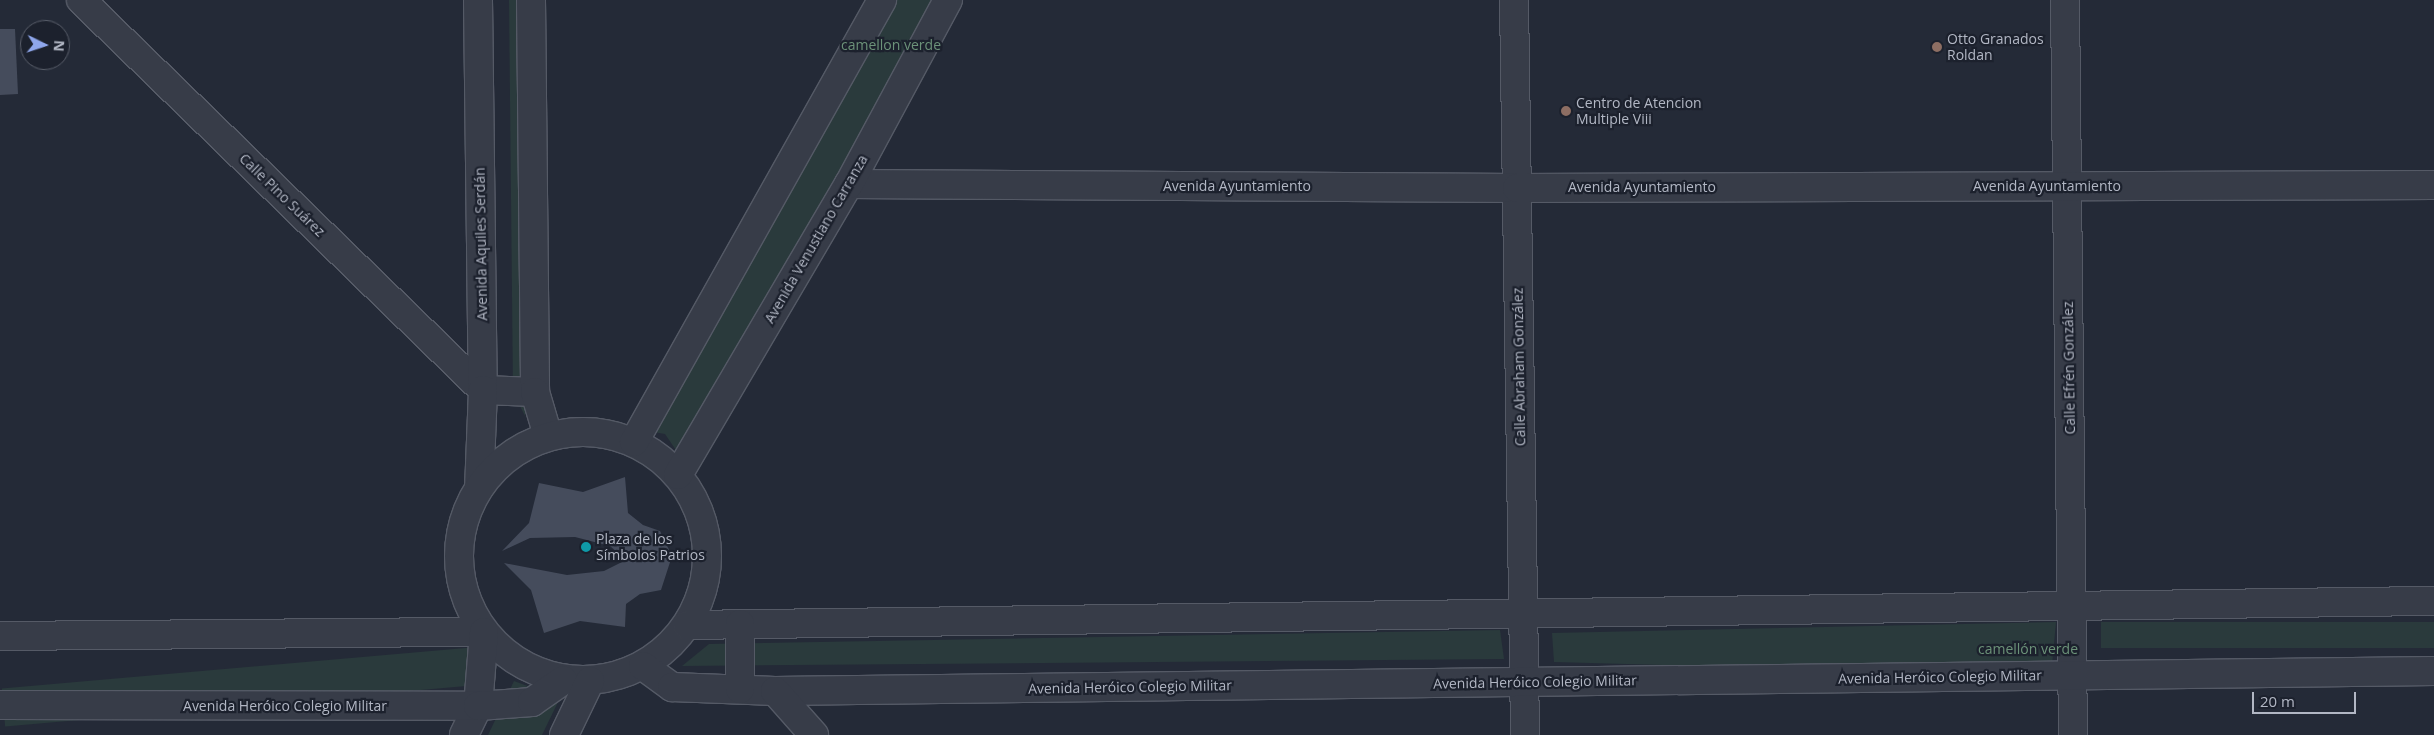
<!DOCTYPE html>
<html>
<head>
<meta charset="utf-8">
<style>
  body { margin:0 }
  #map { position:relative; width:2434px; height:735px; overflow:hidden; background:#242a37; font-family:"Open Sans",sans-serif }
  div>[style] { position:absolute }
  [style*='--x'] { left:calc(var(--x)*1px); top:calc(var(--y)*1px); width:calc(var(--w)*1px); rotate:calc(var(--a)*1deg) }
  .green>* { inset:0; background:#2a3a3c; transform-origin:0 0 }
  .building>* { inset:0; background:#454c5c }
  .roads { filter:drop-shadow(1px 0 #555a66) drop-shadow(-1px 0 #555a66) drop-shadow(0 1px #555a66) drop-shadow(0 -1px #555a66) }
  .street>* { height:28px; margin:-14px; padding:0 14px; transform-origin:14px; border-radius:14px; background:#373c48 }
  .street>.ring { margin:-14px; padding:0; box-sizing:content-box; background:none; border:28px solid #373c48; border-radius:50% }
  .dots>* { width:14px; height:14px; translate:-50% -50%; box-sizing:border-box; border:2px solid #1c212d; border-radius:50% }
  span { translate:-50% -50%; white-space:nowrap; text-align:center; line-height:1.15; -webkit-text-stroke:4.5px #1c212d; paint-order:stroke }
  .poi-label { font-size:14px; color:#b2b7c4 }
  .left { translate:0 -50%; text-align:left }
  .park-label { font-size:14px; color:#6c9279 }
  .street-label { font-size:14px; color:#b2b7c4 }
  .north { position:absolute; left:20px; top:20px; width:50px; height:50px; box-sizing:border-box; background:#1c212d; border:1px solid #585d69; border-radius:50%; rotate:94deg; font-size:14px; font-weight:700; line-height:20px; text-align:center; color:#b2b7c4 }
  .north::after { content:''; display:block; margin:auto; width:18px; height:22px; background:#8fa7ec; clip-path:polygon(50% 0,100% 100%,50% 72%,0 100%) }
  .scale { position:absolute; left:2252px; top:692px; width:104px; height:22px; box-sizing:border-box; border:2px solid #b2b7c4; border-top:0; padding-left:6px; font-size:15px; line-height:18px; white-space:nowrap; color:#b2b7c4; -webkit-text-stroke:4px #1c212d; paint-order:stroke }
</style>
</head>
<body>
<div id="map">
  <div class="green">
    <div style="clip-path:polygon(509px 0,529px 0,525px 416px,513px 392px)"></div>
    <div style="clip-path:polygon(888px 0,944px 0,684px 462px,665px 434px,647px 431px)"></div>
    <div style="clip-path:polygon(2056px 622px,2051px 676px,1554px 662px,1552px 633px)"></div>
    <div style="left:2434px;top:622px;width:26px;height:333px;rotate:90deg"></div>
    <div style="clip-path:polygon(1500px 630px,1504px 659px,682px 666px,709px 644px)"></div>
    <div style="left:477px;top:647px;width:38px;height:477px;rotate:85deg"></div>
    <div style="clip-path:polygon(514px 681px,560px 698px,542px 735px,488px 735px)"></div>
  </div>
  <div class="building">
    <div style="clip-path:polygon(0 29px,15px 29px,18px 94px,0 95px)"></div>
    <div style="clip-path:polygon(625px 477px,628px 513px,643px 525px,660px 531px,672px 556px,661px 590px,640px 594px,626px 604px,625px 627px,580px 621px,544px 633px,531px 590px,504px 563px,567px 575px,604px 571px,626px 560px,610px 546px,575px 537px,530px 538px,502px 551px,529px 523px,539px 483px,583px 492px)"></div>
  </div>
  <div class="roads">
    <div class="street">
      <div style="--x:81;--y:0;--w:560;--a:44.13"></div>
      <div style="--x:483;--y:390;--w:52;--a:2.2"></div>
      <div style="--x:478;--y:0;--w:390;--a:89.3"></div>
      <div style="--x:483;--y:390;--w:98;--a:92.3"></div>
      <div style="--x:531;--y:0;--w:392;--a:89.4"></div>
      <div style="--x:535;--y:392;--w:46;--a:73.5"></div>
      <div style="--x:1514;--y:0;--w:735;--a:89.14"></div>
      <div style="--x:2065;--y:0;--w:735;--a:89.38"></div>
      <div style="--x:849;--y:184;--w:668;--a:0.34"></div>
      <div style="--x:1517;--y:188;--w:917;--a:-0.19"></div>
      <div class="ring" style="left:459px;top:432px;width:220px;height:220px"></div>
      <div style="--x:634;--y:442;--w:507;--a:-60.7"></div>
      <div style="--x:678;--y:475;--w:338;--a:-59.6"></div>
      <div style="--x:849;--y:184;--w:209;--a:-61.7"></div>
      <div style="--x:687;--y:625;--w:1747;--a:-0.79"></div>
      <div style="--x:0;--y:636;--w:484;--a:-0.5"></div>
      <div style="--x:484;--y:632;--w:74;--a:94.6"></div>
      <div style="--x:478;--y:706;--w:32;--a:116"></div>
      <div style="--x:643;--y:666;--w:36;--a:36"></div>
      <div style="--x:672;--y:687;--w:103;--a:2.2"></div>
      <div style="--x:775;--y:691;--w:1659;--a:-0.69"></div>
      <div style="--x:740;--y:689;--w:65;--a:-90"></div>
      <div style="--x:775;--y:691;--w:59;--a:48.4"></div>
      <div style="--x:0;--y:705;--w:478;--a:0.1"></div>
      <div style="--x:478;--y:706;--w:54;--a:-4.2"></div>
      <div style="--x:532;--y:702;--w:38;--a:-35"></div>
      <div style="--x:564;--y:735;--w:60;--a:-64.3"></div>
    </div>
  </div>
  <div class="dots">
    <div style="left:1937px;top:47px;background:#8d6e63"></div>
    <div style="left:1566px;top:111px;background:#8d6e63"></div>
    <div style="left:586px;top:547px;background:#0f9aa8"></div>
  </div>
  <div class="poi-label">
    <span class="left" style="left:1947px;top:47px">Otto Granados<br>Roldan</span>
    <span class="left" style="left:1576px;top:111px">Centro de Atencion<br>Multiple Viii</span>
    <span class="left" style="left:596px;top:547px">Plaza de los<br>Símbolos Patrios</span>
  </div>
  <div class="park-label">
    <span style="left:891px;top:45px">camellon verde</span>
    <span style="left:2028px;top:649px">camellón verde</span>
  </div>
  <div class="street-label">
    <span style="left:1237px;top:186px">Avenida Ayuntamiento</span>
    <span style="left:2047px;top:186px">Avenida Ayuntamiento</span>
    <span style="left:1642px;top:187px">Avenida Ayuntamiento</span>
    <span style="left:282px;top:195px;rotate:44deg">Calle Pino Suárez</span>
    <span style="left:816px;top:239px;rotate:-60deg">Avenida Venustiano Carranza</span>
    <span style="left:481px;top:244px;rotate:-91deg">Avenida Aquiles Serdán</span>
    <span style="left:1519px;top:367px;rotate:-91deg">Calle Abraham González</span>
    <span style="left:2069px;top:368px;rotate:-91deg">Calle Efrén González</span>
    <span style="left:1940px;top:677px;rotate:-1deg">Avenida Heróico Colegio Militar</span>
    <span style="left:1535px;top:682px;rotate:-1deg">Avenida Heróico Colegio Militar</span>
    <span style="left:1130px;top:687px;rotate:-1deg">Avenida Heróico Colegio Militar</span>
    <span style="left:285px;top:706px">Avenida Heróico Colegio Militar</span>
  </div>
  <div class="north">N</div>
  <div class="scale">20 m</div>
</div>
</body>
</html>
